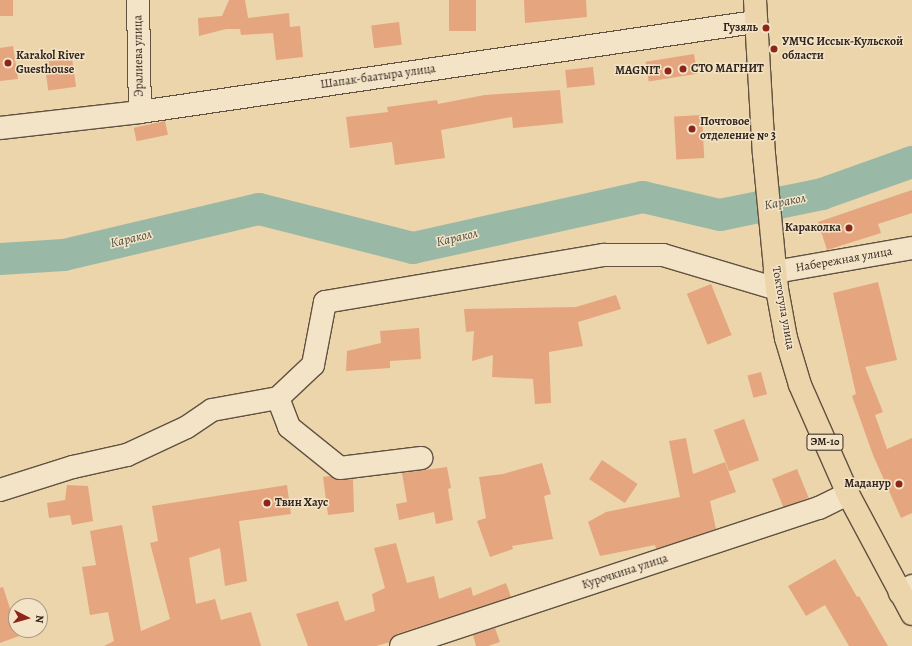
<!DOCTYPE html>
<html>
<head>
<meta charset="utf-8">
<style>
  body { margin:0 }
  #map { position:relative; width:912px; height:646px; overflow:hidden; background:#ecd5aa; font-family:Alegreya,serif }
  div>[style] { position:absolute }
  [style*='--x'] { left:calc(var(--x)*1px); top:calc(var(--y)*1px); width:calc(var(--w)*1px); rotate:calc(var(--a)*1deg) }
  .river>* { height:32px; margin:-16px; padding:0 16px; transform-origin:16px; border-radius:16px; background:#99b9a6 }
  .building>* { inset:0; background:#e5a57f; transform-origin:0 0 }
  .roads { filter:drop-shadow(1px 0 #605140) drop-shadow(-1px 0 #605140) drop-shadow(0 1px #605140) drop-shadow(0 -1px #605140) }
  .minor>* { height:22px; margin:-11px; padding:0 11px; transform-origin:11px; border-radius:11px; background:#f3e4c8 }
  .highway>* { height:22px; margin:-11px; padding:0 11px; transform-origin:11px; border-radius:11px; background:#ecd5aa }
  .dots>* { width:11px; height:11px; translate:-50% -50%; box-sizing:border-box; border:2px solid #f3e4c8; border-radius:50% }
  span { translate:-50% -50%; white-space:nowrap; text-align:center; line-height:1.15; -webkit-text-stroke:3px #f3e4c8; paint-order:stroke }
  .shield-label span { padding:1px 3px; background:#f3e4c8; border:1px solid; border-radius:3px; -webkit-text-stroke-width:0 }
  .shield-label { font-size:11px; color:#32251d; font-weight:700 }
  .poi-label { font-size:12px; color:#32251d; font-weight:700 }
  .right { translate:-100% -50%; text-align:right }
  .left { translate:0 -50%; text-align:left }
  .street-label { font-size:12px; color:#32251d }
  .water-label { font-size:13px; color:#4c4a3f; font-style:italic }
  .north { position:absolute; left:8px; top:598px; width:40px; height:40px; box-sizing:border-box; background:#f3e4c8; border:1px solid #a69884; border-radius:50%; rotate:96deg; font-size:11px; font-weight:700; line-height:16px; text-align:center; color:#32251d }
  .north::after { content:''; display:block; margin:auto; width:14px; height:18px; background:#8f2418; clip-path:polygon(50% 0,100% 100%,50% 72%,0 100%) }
</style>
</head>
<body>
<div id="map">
  <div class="river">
    <div style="--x:0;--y:259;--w:64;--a:-3.6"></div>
    <div style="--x:64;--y:255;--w:200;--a:-13.3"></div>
    <div style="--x:259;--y:209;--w:159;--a:14.2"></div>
    <div style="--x:413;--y:248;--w:236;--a:-12.5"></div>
    <div style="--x:643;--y:197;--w:79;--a:13.2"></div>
    <div style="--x:720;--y:215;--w:104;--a:-11.6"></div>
    <div style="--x:822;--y:194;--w:96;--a:-19.6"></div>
  </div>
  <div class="building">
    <div style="left:0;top:0;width:13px;height:16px"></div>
    <div style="clip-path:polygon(229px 0,245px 0,248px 18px,289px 13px,290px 27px,300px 26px,303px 57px,276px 60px,273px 33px,241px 35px,240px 29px,226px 29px,199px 36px,198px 18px,222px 16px)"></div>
    <div style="left:449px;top:0;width:27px;height:31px"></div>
    <div style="clip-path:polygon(524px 0,586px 0,587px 17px,525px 23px)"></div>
    <div style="left:399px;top:22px;width:23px;height:28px;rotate:83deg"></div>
    <div style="clip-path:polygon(13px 46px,18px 79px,0 81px,0 48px)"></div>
    <div style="left:694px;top:54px;width:20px;height:49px;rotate:81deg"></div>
    <div style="left:72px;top:58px;width:29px;height:28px;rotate:82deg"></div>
    <div style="left:593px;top:67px;width:18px;height:28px;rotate:84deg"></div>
    <div style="clip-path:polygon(560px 90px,563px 123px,513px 128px,512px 117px,441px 130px,445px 158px,395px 165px,392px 142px,350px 148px,346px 117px,388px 112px,387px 107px,437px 100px,438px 104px,485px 95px)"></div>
    <div style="left:702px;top:115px;width:43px;height:28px;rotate:87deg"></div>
    <div style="left:165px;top:121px;width:14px;height:32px;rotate:78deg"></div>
    <div style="clip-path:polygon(912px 190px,912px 213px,878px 224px,881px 233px,827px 250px,818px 222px)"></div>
    <div style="clip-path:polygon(878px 282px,897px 360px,865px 367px,883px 412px,875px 415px,887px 449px,912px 438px,912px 513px,901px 518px,873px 455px,852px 396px,856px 394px,833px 293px)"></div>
    <div style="left:711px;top:284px;width:55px;height:26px;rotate:68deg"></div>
    <div style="clip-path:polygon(616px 295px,621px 309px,578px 322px,583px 346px,549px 352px,551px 403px,535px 404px,533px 379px,492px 377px,493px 355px,472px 361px,474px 331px,466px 332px,464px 309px,576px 307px)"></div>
    <div style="clip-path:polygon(419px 328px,421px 359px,390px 361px,390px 368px,346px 371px,347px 351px,381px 343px,380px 331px)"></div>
    <div style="left:761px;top:372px;width:23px;height:14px;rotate:75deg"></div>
    <div style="left:744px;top:419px;width:44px;height:32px;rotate:70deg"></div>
    <div style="clip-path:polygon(686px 438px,693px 474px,725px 462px,736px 492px,710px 501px,716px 529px,656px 549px,655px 545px,600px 556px,588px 522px,606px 512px,680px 497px,669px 441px)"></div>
    <div style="left:602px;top:460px;width:43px;height:23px;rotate:34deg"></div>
    <div style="clip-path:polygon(542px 463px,551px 494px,544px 496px,553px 539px,512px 546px,513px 549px,490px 557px,477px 521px,486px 518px,479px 477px,503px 474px)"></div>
    <div style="clip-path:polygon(447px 467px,451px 488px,448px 489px,453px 520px,436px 524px,434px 512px,399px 520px,396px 504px,407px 502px,402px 473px)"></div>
    <div style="left:797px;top:469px;width:31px;height:27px;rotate:68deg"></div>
    <div style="clip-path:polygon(330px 476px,337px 480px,353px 479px,354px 512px,328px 515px,323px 477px)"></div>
    <div style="clip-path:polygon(67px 485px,88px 486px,93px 521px,72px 525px,70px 515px,49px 518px,47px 503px,65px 500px)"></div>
    <div style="clip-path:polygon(287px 485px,291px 514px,239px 521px,247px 581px,225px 586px,220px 548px,189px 558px,196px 604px,215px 599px,221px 620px,251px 612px,261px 646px,104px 646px,114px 641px,108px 612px,90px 615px,82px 567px,96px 565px,90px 531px,122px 525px,141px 631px,170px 619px,150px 543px,158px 541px,152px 506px)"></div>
    <div style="clip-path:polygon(396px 543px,407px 583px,434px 576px,439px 599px,471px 587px,473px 596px,506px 583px,511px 597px,397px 634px,390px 642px,376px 646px,308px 646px,296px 614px,338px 601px,345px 621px,375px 611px,372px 594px,385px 588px,374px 548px)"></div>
    <div style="clip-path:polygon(835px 559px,857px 597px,859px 596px,888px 646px,849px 646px,825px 605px,806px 616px,788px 586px)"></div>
    <div style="clip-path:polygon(3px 587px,19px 636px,0 643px,0 588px)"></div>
    <div style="clip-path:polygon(495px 628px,500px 642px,488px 646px,476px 646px,473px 635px)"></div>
  </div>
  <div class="roads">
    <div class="minor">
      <div style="--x:138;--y:0;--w:112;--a:89"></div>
      <div style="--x:0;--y:128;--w:141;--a:-6.5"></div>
      <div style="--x:140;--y:112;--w:622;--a:-8.33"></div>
      <div style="--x:775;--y:272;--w:139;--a:-9.9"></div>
      <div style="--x:278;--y:398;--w:31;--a:69"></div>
      <div style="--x:289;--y:427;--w:65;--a:38.8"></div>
      <div style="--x:340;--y:468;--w:82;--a:-7"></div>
      <div style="--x:0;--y:490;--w:77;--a:-17.5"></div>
      <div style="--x:73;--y:467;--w:55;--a:-12.5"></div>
      <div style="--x:127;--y:455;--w:66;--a:-25"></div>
      <div style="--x:187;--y:427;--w:30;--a:-34"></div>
      <div style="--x:212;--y:410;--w:67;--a:-10.3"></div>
      <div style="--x:278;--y:398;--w:48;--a:-43.3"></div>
      <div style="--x:313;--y:365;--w:64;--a:-79.2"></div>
      <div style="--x:325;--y:302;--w:283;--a:-9.6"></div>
      <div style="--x:604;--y:255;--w:59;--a:0"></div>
      <div style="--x:663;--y:255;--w:119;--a:16.6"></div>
      <div style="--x:900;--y:593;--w:14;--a:-30"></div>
      <div style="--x:401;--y:646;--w:440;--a:-18.3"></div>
      <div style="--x:819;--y:508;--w:32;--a:-26"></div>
    </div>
    <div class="highway">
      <div style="--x:755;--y:0;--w:154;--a:86.7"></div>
      <div style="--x:764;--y:154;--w:136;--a:84.5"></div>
      <div style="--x:777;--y:289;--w:50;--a:79.6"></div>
      <div style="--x:786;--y:338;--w:49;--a:73.4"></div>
      <div style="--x:800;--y:385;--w:119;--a:66.2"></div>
      <div style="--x:848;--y:494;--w:136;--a:61.9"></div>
    </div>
  </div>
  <div class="dots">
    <div style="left:766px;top:28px;background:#8f2418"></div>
    <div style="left:774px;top:49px;background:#8f2418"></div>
    <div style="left:8px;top:63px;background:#8f2418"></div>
    <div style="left:683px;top:69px;background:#8f2418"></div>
    <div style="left:668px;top:71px;background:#8f2418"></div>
    <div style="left:692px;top:129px;background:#8f2418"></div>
    <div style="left:849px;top:228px;background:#8f2418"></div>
    <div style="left:899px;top:484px;background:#8f2418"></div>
    <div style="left:267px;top:503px;background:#8f2418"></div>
  </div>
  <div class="shield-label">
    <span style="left:825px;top:442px">ЭМ-10</span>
  </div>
  <div class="poi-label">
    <span class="right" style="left:758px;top:28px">Гузяль</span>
    <span class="left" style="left:782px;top:49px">УМЧС Иссык-Кульской<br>области</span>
    <span class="left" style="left:16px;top:63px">Karakol River<br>Guesthouse</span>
    <span class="left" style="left:691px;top:69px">СТО МАГНИТ</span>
    <span class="right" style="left:660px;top:71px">MAGNIT</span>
    <span class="left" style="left:700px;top:129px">Почтовое<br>отделение № 3</span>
    <span class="right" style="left:841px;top:228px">Караколка</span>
    <span class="right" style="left:891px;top:484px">Маданур</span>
    <span class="left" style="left:275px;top:503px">Твин Хаус</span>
  </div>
  <div class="street-label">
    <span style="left:139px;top:56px;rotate:-91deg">Эралиева улица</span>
    <span style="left:378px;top:77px;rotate:-8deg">Шапак-баатыра улица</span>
    <span style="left:844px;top:260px;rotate:-10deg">Набережная улица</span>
    <span style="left:783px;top:308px;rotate:80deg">Токтогула улица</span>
    <span style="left:625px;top:572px;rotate:-18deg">Курочкина улица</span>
  </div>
  <div class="water-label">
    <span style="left:785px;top:202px;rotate:-11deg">Каракол</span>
    <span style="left:457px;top:238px;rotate:-13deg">Каракол</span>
    <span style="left:131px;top:239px;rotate:-13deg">Каракол</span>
  </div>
  <div class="north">N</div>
</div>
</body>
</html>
